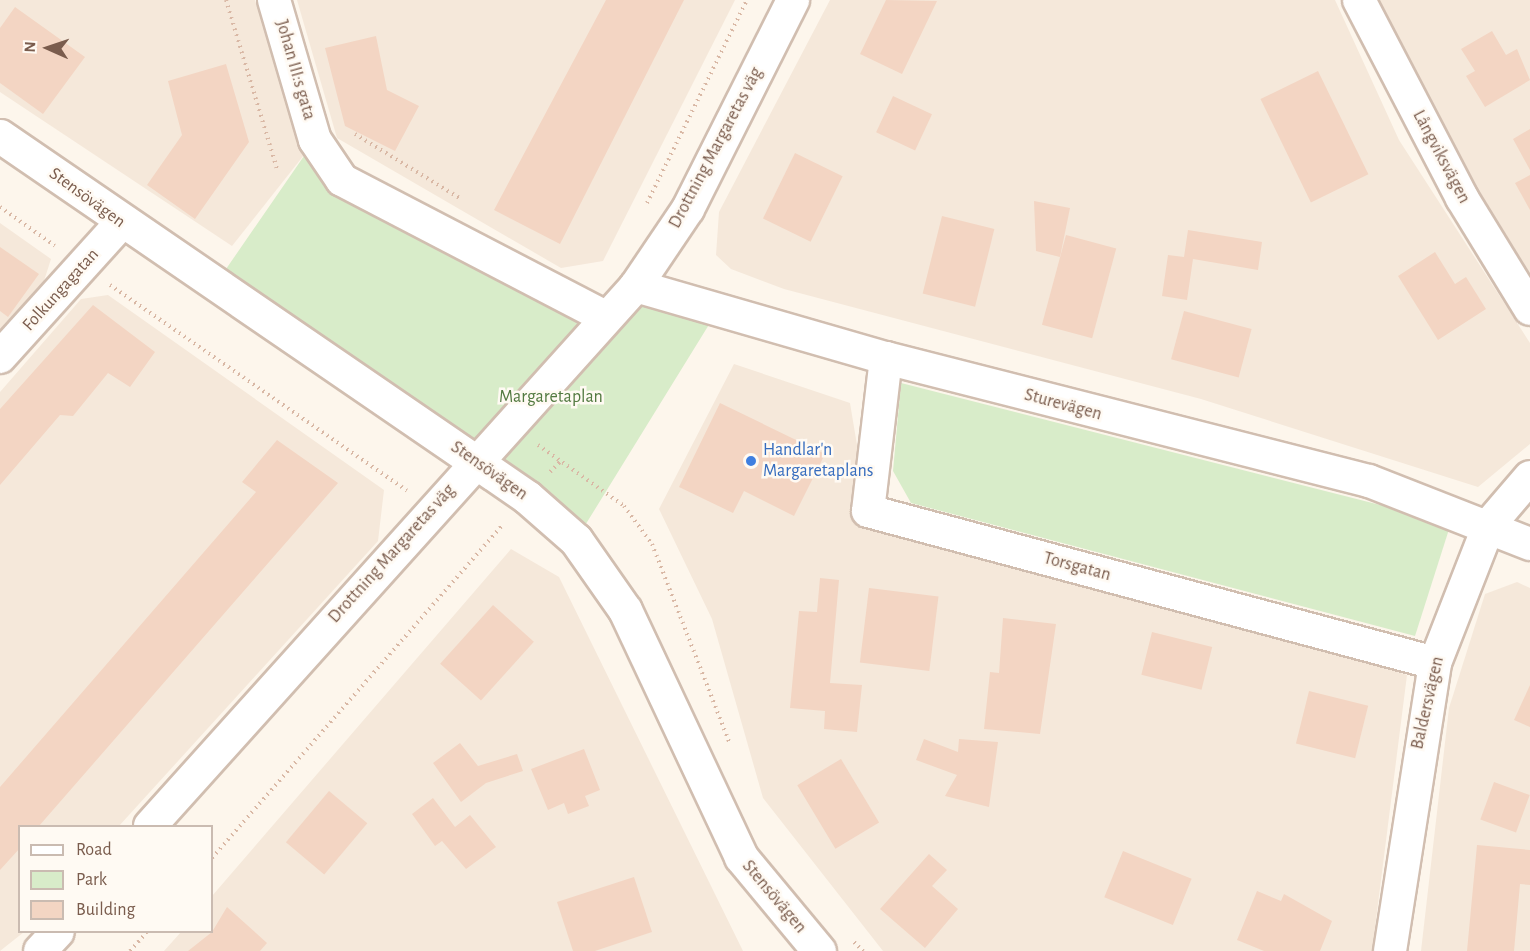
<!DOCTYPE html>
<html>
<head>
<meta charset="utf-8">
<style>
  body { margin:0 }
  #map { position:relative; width:1530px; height:951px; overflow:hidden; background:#fdf6ec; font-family:"Alegreya Sans",sans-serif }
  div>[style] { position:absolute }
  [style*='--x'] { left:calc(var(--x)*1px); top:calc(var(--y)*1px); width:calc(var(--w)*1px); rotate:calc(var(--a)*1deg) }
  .residential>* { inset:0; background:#f5e8da }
  .green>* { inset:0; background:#d8ecc9 }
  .building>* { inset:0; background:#f3d5c3; transform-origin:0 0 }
  .path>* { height:4px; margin-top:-2px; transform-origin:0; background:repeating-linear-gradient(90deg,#d9b8a5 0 1.5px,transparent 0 6px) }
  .roads { filter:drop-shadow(2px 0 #d1beb0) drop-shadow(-2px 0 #d1beb0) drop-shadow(0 2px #d1beb0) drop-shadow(0 -2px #d1beb0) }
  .minor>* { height:32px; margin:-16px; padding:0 16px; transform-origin:16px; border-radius:16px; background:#fff }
  .tertiary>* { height:33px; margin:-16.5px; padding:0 16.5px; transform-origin:16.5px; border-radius:16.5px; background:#fff }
  .dots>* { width:16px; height:16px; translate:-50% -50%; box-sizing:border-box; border:3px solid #fffaf3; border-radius:50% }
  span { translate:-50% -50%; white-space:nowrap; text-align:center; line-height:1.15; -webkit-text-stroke:5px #fffaf3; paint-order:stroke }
  .street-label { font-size:18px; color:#7a5c4d }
  .park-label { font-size:18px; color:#537a41 }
  .shop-label { font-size:18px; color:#366cbe }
  .left { translate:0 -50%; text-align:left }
  .legend { position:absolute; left:18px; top:825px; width:195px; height:108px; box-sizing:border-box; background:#fffaf3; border:2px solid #cabbb1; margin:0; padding:8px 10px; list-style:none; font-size:18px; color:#7a5c4d }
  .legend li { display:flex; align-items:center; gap:12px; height:30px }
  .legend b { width:30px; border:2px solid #cabbb1 }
  .north { position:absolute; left:18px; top:18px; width:60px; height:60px; -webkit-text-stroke:4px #fffaf3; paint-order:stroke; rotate:273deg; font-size:16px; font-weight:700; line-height:24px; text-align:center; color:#7a5c4d }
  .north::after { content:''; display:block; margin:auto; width:21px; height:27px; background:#7a5c4d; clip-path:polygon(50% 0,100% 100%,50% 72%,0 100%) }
</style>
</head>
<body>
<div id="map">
  <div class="residential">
    <div style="clip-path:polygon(0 0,255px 0,304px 155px,232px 246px,0 92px)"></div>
    <div style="clip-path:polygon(297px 0,735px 0,603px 261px,561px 268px,337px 138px)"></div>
    <div style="clip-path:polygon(830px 0,1335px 0,1399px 140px,1530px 343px,1530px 444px,1478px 487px,1201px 399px,784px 289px,731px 269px,716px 255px,719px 212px)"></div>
    <div style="clip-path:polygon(1379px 0,1530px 0,1530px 284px,1477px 194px)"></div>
    <div style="clip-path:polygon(0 223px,51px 259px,42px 287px,0 331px)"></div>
    <div style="clip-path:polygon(108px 295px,384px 490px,378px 541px,119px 826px,20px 826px,20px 932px,24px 932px,0 951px,0 392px,81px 299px)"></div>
    <div style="clip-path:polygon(734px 364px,850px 403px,868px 511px,1407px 675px,1372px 951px,883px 951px,763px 798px,712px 619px,659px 509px)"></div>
    <div style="clip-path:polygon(511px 549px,559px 577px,743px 951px,164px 951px,181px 932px,212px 932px,212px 896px)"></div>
    <div style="clip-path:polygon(1517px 582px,1530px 588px,1530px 951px,1421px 951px,1449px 708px,1485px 594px)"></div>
  </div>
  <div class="green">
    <div style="clip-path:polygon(315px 140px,342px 180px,605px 317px,636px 286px,718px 310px,576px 540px,215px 285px)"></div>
    <div style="clip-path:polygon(901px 383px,1451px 523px,1415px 636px,911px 503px,893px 471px)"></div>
  </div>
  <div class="building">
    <div style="clip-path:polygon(606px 0,684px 0,560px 244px,494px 210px)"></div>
    <div style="clip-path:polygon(886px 0,937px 1px,902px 74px,860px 54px)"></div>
    <div style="clip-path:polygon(15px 7px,85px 57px,43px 114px,0 83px,0 28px)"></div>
    <div style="clip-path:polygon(1492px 31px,1506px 55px,1517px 49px,1530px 80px,1485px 107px,1466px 76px,1475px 71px,1461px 49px)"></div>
    <div style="clip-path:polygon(376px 36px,387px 90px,419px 106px,395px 151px,345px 126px,325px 48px)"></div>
    <div style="clip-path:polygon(226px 64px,249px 142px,195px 219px,147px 185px,182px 135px,168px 81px)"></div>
    <div style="left:1318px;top:71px;width:115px;height:64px;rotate:64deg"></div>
    <div style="left:893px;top:96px;width:43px;height:40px;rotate:25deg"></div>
    <div style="clip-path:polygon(1530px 129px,1530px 170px,1513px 139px)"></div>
    <div style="left:795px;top:153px;width:53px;height:73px;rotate:26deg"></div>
    <div style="clip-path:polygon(1530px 175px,1530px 210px,1515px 183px)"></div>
    <div style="clip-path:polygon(1034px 201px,1070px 208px,1060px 257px,1036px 251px)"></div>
    <div style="left:942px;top:216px;width:54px;height:80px;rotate:14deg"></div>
    <div style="clip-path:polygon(1188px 230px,1262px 242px,1258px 270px,1193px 259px,1187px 300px,1162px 296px,1168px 255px,1184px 257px)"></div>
    <div style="left:1066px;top:235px;width:52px;height:93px;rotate:15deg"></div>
    <div style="clip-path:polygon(0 247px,39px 274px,8px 317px,0 311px)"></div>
    <div style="clip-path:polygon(1435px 252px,1455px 284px,1466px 277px,1486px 309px,1438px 340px,1398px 276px)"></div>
    <div style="clip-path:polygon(93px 305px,155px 352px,130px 387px,108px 373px,73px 416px,60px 415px,0 485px,0 409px)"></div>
    <div style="left:1184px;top:311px;width:70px;height:50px;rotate:15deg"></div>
    <div style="clip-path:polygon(720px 403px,825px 454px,794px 516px,744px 491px,733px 513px,679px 487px)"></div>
    <div style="clip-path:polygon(277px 440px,338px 483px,39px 826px,20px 826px,20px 848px,0 870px,0 787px,256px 492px,242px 482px)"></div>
    <div style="clip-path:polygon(820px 578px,839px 580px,830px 683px,862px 685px,857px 732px,824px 729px,825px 711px,790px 708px,799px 611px,817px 612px)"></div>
    <div style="left:869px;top:588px;width:70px;height:75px;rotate:7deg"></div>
    <div style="left:493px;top:605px;width:55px;height:79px;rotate:42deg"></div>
    <div style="clip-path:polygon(1003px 618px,1056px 624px,1040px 734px,984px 729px,990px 672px,999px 673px)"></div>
    <div style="left:1152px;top:632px;width:62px;height:44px;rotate:14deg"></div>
    <div style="clip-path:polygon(1530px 685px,1530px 727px,1514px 720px)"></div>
    <div style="left:1309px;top:691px;width:61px;height:54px;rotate:14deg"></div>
    <div style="clip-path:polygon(924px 739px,958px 752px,959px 739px,998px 742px,989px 807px,945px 796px,957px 775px,916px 760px)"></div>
    <div style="clip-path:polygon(460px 743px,478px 766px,517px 754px,523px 771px,486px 783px,461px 802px,433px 763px)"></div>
    <div style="clip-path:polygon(584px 749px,600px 790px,585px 796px,589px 806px,568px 814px,564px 803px,548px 810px,531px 769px)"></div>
    <div style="left:841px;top:759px;width:74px;height:51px;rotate:59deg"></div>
    <div style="left:1494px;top:782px;width:38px;height:40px;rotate:20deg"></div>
    <div style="left:329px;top:791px;width:50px;height:67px;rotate:40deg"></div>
    <div style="clip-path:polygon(433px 798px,455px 827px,470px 815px,496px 847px,466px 869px,442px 841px,435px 846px,412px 814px)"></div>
    <div style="clip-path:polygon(1477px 845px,1530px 850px,1530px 885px,1520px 884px,1514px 951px,1467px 951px)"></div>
    <div style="left:1123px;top:851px;width:74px;height:50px;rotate:22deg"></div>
    <div style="clip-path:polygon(929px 854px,947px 870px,932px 886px,958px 909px,925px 948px,880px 909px)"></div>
    <div style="clip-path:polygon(634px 877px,652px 932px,595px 951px,573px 951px,557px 902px)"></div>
    <div style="clip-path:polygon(1257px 891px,1281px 901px,1284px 894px,1332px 921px,1320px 951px,1264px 951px,1237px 940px)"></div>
    <div style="clip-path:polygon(227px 907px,267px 943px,260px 951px,188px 951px,212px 932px)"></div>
  </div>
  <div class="path">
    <div style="--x:226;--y:0;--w:177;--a:73.2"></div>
    <div style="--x:355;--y:134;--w:124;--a:31.5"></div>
    <div style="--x:647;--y:203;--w:226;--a:-63.8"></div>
    <div style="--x:0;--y:207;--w:67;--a:35.3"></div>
    <div style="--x:110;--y:285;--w:361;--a:34.7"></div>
    <div style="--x:538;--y:445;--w:105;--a:35.3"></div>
    <div style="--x:624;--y:506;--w:47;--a:53.6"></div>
    <div style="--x:652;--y:544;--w:212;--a:68.7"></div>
    <div style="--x:550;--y:472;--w:16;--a:-45"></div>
    <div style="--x:212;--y:858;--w:443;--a:-48.9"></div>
    <div style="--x:854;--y:942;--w:13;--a:45"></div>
    <div style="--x:130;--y:951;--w:25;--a:-48"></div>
  </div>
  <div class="roads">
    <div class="minor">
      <div style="--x:274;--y:0;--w:146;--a:73.7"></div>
      <div style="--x:315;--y:140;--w:48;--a:56"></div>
      <div style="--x:342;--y:180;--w:297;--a:27.5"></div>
      <div style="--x:1359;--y:0;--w:223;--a:62.5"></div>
      <div style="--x:1462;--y:198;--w:130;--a:58.5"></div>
      <div style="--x:636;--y:286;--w:260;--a:16.1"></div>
      <div style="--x:886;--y:358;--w:498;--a:14.3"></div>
      <div style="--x:1369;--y:481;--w:173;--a:21.4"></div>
      <div style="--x:0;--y:357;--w:181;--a:-47.9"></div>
      <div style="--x:886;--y:358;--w:154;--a:96.7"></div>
      <div style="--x:868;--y:511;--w:587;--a:15.01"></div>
      <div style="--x:150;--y:826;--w:726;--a:-48.01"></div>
      <div style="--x:636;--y:286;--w:93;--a:-56"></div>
      <div style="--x:688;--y:209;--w:234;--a:-63.3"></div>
      <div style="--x:40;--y:951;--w:26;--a:-47"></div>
      <div style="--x:1390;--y:951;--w:291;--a:-81.1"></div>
      <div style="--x:1435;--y:663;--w:148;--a:-68.6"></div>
      <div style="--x:1489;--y:525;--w:63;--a:-49.5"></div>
    </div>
    <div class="tertiary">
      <div style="--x:0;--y:136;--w:639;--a:34.41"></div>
      <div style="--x:527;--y:497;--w:65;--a:41.3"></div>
      <div style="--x:576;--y:540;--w:85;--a:55"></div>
      <div style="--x:625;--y:610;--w:273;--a:64.8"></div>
      <div style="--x:741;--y:857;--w:122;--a:50.3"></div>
    </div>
  </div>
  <div class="dots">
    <div style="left:751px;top:461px;background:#3f7fe0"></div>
  </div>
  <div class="street-label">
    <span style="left:295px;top:70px;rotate:74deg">Johan III:s gata</span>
    <span style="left:716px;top:148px;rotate:-62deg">Drottning Margaretas väg</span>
    <span style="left:1441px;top:157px;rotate:62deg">Långviksvägen</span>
    <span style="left:87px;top:198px;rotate:36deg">Stensövägen</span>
    <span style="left:61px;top:290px;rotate:-48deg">Folkungagatan</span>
    <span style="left:1063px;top:405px;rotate:15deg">Sturevägen</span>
    <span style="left:489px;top:471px;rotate:35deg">Stensövägen</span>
    <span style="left:392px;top:554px;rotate:-48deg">Drottning Margaretas väg</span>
    <span style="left:1077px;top:567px;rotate:15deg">Torsgatan</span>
    <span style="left:1428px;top:703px;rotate:-77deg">Baldersvägen</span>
    <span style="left:774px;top:897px;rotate:50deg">Stensövägen</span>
  </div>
  <div class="park-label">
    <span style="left:551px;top:397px">Margaretaplan</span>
  </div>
  <div class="shop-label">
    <span class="left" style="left:763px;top:461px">Handlar'n<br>Margaretaplans</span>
  </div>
  <ul class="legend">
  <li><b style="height:8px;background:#fff"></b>Road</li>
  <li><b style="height:16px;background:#d8ecc9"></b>Park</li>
  <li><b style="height:16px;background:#f3d5c3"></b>Building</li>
  </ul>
  <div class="north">N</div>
</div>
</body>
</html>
